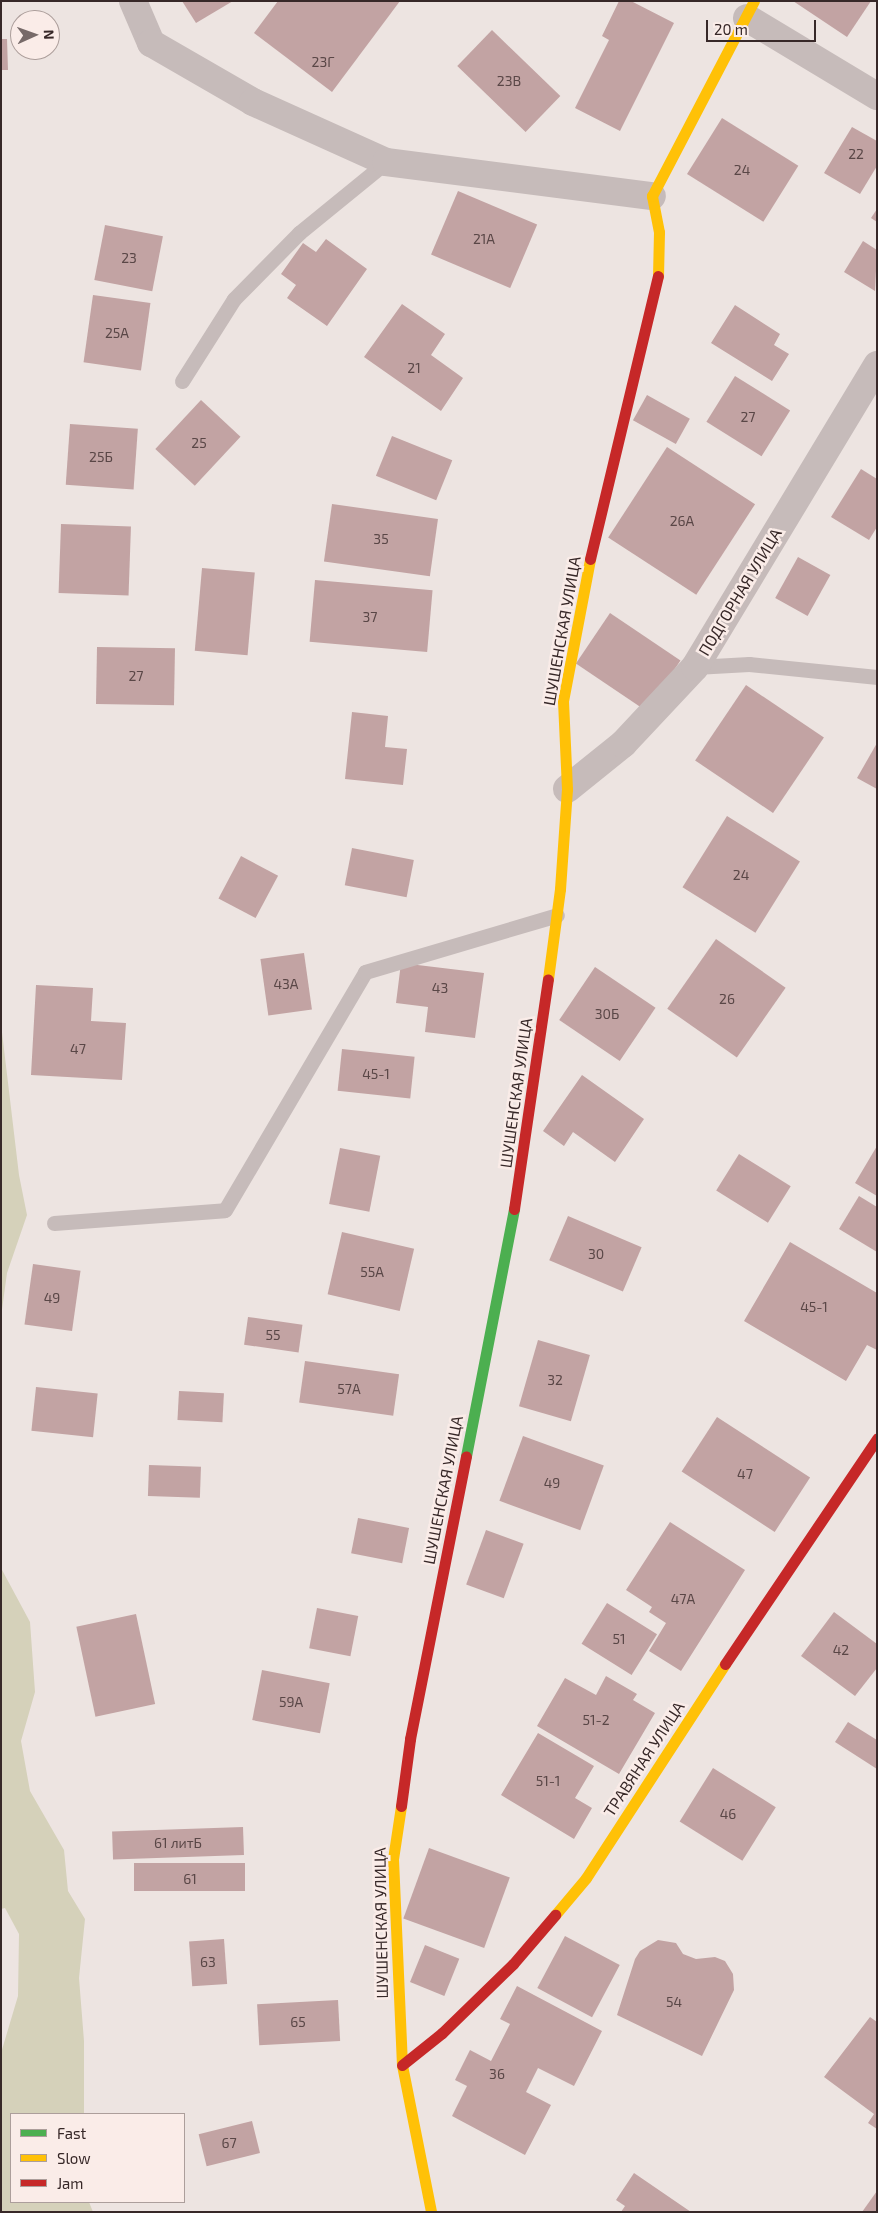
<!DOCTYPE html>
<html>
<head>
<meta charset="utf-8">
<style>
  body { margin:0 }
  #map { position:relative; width:878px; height:2213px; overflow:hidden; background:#ede4e1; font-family:"Exo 2",sans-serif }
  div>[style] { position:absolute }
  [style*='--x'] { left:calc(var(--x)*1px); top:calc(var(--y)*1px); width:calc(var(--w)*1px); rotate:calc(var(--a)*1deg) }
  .green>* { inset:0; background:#d5d1ba }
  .building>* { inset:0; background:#c2a3a3; transform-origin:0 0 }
  .lane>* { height:15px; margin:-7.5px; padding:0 7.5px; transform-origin:7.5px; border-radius:7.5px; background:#c6bbba }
  .street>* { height:28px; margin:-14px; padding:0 14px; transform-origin:14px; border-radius:14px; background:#c6bbba }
  .fast>* { height:11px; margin:-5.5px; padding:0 5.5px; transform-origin:5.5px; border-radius:5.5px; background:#4caf50 }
  .slow>* { height:11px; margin:-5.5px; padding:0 5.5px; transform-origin:5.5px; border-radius:5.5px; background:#ffc107 }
  .jam>* { height:11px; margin:-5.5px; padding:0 5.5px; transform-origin:5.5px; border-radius:5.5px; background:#c62828 }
  span { translate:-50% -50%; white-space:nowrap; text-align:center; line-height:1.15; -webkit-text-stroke:5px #faece8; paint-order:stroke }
  .number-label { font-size:14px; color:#5a4747 }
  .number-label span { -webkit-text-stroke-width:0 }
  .street-label { font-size:16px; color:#372828 }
  .frame { position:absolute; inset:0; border:2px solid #372828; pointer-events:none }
  .legend { position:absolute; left:10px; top:2113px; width:175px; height:90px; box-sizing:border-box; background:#faece8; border:1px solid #ac9e9b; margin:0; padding:6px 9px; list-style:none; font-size:15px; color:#372828 }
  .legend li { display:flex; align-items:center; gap:10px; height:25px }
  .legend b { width:25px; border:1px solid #ac9e9b }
  .north { position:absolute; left:10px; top:10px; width:50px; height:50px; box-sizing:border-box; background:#faece8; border:1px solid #ac9e9b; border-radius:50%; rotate:88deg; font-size:14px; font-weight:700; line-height:20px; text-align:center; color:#372828 }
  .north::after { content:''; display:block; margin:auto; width:18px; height:22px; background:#776a69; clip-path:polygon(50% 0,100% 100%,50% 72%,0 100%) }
  .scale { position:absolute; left:706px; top:20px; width:110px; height:22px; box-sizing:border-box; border:2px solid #372828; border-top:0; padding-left:6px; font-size:15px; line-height:18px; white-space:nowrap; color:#372828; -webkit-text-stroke:4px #faece8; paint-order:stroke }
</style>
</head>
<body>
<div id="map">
  <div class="green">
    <div style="clip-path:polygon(1px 1024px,19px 1175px,27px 1215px,7px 1273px,1px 1317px)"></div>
    <div style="clip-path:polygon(1px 1568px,30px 1622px,35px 1692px,21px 1741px,30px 1791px,64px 1850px,68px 1891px,85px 1919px,79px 1978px,84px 2041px,84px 2114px,11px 2114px,11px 2202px,89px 2202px,93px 2212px,1px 2212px,1px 2053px,18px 1996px,19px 1934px,5px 1908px,1px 1909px)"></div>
  </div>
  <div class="building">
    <div style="clip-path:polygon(182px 1px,233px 1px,196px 23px)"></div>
    <div style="clip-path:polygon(278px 1px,400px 1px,332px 92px,254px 33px)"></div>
    <div style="clip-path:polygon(619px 1px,631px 1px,674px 23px,620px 131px,575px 108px,609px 40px,602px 36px)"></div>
    <div style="clip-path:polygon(793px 1px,871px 1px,847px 37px)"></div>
    <div style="left:492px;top:30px;width:95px;height:50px;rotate:44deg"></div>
    <div style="clip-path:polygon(1px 39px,7px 39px,8px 70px,1px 70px)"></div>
    <div style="left:722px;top:118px;width:90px;height:66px;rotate:32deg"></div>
    <div style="clip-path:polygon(852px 127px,877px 141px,877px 166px,860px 194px,824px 173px)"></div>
    <div style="left:458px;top:191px;width:86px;height:69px;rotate:23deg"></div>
    <div style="clip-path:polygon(877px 209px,877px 222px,871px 218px)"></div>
    <div style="left:105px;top:225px;width:59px;height:56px;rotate:11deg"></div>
    <div style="clip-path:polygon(326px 239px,367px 269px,327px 326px,287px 298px,296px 285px,281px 274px,303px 243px,316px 252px)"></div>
    <div style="clip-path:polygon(863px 241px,877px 250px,875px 291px,844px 272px)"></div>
    <div style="left:93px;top:295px;width:58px;height:68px;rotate:8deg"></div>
    <div style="clip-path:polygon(402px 304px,445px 334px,431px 355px,463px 378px,441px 411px,364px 357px)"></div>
    <div style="clip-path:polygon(735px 305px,780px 334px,774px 345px,789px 354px,772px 381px,711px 343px)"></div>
    <div style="left:735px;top:376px;width:65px;height:54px;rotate:32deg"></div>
    <div style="left:647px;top:395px;width:49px;height:29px;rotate:29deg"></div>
    <div style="left:201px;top:400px;width:54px;height:67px;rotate:43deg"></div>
    <div style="left:70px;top:424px;width:68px;height:61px;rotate:4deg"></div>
    <div style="left:392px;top:436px;width:65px;height:43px;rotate:22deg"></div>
    <div style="left:667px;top:447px;width:105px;height:108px;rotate:33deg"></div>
    <div style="clip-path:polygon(861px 469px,877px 479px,877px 527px,869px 540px,831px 517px)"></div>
    <div style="left:332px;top:504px;width:107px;height:58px;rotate:8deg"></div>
    <div style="left:61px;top:524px;width:70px;height:69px;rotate:2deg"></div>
    <div style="left:798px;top:557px;width:37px;height:47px;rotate:29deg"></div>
    <div style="left:202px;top:568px;width:53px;height:83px;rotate:5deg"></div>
    <div style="left:315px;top:580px;width:118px;height:62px;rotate:5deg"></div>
    <div style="left:610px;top:613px;width:85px;height:61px;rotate:34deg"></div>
    <div style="left:97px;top:647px;width:78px;height:57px;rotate:1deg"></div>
    <div style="left:746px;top:685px;width:94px;height:91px;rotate:34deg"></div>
    <div style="clip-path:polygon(352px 712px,388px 716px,385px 747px,407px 749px,403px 785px,345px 779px)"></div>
    <div style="clip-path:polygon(877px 743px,877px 789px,857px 778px)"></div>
    <div style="left:727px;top:816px;width:86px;height:84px;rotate:32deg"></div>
    <div style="left:352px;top:848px;width:63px;height:38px;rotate:11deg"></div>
    <div style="left:241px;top:856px;width:42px;height:48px;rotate:28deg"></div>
    <div style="left:716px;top:939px;width:85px;height:85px;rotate:35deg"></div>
    <div style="left:304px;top:953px;width:57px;height:44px;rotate:82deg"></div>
    <div style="clip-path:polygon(401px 963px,484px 973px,475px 1038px,425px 1032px,428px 1007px,396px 1003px)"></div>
    <div style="left:595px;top:967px;width:73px;height:64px;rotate:34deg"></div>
    <div style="clip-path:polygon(36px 985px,93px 988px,91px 1021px,126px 1023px,122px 1080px,31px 1075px)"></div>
    <div style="left:342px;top:1049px;width:73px;height:42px;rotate:6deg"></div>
    <div style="clip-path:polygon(582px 1075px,644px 1119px,615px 1162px,573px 1132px,564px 1146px,543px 1131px)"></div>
    <div style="clip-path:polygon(877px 1146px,877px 1196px,855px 1183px)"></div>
    <div style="left:340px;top:1148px;width:41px;height:57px;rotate:11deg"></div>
    <div style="left:739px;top:1154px;width:61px;height:43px;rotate:32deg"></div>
    <div style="clip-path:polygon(859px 1196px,877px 1207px,877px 1252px,839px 1229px)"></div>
    <div style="left:568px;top:1216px;width:80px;height:48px;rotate:23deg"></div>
    <div style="left:342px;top:1232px;width:74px;height:64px;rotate:13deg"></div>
    <div style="clip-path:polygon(790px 1242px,877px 1293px,877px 1350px,867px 1345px,846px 1381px,744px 1321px)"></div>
    <div style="left:33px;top:1264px;width:48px;height:61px;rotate:8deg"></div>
    <div style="left:248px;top:1317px;width:55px;height:28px;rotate:8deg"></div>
    <div style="left:538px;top:1340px;width:54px;height:69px;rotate:16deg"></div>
    <div style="left:305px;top:1361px;width:95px;height:42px;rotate:8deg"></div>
    <div style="left:36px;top:1387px;width:62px;height:44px;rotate:6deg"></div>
    <div style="left:179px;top:1391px;width:45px;height:29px;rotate:3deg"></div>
    <div style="left:717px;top:1417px;width:111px;height:65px;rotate:33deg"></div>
    <div style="left:523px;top:1436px;width:86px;height:69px;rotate:20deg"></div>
    <div style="left:149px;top:1465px;width:52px;height:31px;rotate:2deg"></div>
    <div style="left:358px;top:1518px;width:52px;height:36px;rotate:11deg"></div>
    <div style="clip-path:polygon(670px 1522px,745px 1570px,681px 1671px,649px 1651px,666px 1623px,649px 1612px,652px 1607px,626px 1590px)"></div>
    <div style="left:486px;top:1530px;width:40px;height:58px;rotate:20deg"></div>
    <div style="left:607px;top:1603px;width:59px;height:48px;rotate:32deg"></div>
    <div style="left:317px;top:1608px;width:42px;height:41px;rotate:11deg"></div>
    <div style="clip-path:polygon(834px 1612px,877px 1644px,877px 1668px,855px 1696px,801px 1656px)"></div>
    <div style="left:136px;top:1614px;width:92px;height:61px;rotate:78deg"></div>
    <div style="left:262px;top:1670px;width:69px;height:51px;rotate:11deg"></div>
    <div style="clip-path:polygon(606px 1676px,637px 1694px,633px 1700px,655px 1713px,619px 1774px,537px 1726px,565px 1678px,596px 1695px)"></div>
    <div style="clip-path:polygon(848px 1722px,877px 1740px,877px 1769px,835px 1742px)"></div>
    <div style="clip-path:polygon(538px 1733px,594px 1766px,575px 1798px,592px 1808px,574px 1839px,501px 1795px)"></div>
    <div style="left:713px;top:1768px;width:74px;height:63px;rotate:32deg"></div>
    <div style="left:243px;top:1827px;width:28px;height:131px;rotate:88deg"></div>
    <div style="left:429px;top:1848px;width:86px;height:75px;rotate:20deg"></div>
    <div style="left:245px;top:1863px;width:28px;height:111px;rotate:90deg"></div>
    <div style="left:565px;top:1936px;width:62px;height:59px;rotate:28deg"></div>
    <div style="left:224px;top:1939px;width:45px;height:35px;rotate:86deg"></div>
    <div style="clip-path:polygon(658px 1940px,676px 1943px,683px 1954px,696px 1959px,715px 1957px,725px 1961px,733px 1974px,734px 1990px,702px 2056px,617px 2015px,635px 1959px,640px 1951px)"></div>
    <div style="left:425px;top:1945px;width:37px;height:40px;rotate:22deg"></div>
    <div style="clip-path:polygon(517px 1986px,602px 2031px,574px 2086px,538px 2068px,526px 2092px,551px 2105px,525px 2155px,452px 2116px,467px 2086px,455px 2080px,470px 2050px,491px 2061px,510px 2024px,500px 2019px)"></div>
    <div style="left:338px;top:2000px;width:41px;height:81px;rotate:87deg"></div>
    <div style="clip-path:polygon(870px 2017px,877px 2022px,877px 2129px,868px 2123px,874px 2114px,824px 2077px)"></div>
    <div style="left:252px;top:2121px;width:33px;height:55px;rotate:76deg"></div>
    <div style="clip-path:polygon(634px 2173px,691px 2212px,621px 2212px,625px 2206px,616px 2200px)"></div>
    <div style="clip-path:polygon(877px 2191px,877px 2212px,862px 2212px)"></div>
  </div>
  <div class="lane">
    <div style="--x:182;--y:381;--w:97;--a:-57.6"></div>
    <div style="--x:234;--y:299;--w:93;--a:-45.4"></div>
    <div style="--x:299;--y:233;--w:112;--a:-39.2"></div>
    <div style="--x:695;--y:667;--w:54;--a:-3.2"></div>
    <div style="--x:749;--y:664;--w:129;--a:5.8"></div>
    <div style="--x:54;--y:1223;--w:171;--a:-4.3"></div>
    <div style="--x:225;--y:1210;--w:276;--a:-59.5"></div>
    <div style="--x:365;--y:972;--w:200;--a:-16.5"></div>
  </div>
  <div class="street">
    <div style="--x:133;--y:1;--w:46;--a:66.8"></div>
    <div style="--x:151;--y:43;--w:118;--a:30"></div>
    <div style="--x:253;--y:102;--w:146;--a:24.3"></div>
    <div style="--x:386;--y:162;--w:268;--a:7.3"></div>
    <div style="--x:747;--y:18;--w:152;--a:31"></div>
    <div style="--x:567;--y:789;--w:72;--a:-38.8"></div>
    <div style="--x:623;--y:744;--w:105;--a:-46.9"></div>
    <div style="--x:695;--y:667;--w:353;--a:-58.9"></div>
  </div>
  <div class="fast">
    <div style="--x:466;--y:1456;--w:252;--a:-79"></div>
  </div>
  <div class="slow">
    <div style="--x:658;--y:276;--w:44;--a:-88.7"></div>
    <div style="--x:659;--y:232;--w:37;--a:-101"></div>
    <div style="--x:652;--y:196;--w:220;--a:-62.4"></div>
    <div style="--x:548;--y:979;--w:91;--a:-82.4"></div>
    <div style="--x:560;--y:889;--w:100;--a:-86"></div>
    <div style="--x:567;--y:789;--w:88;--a:-92.6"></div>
    <div style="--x:563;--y:701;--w:145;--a:-79.2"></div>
    <div style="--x:401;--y:1806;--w:54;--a:98.6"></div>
    <div style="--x:393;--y:1859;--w:206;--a:87.5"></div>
    <div style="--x:402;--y:2065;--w:150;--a:78.8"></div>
    <div style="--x:555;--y:1915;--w:48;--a:-50"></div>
    <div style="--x:586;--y:1878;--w:255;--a:-57"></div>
  </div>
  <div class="jam">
    <div style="--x:590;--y:559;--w:291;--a:-76.5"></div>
    <div style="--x:514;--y:1209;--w:232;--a:-81.6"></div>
    <div style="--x:725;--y:1664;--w:272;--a:-56"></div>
    <div style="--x:401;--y:1806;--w:68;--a:-82.3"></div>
    <div style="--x:410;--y:1739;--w:288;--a:-78.8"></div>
    <div style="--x:402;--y:2065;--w:51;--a:-38.7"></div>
    <div style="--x:442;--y:2033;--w:99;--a:-44.2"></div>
    <div style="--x:513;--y:1964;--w:65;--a:-49.4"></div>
  </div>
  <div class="number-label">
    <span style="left:323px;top:62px">23Г</span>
    <span style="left:509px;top:81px">23В</span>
    <span style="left:856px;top:154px">22</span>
    <span style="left:742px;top:170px">24</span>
    <span style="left:484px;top:239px">21А</span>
    <span style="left:129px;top:258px">23</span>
    <span style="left:117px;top:333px">25А</span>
    <span style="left:414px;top:368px">21</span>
    <span style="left:748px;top:417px">27</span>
    <span style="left:199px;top:443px">25</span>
    <span style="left:101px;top:457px">25Б</span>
    <span style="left:682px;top:521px">26А</span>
    <span style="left:381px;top:539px">35</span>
    <span style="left:370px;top:617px">37</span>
    <span style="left:136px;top:676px">27</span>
    <span style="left:741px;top:875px">24</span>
    <span style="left:286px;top:984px">43А</span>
    <span style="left:440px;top:988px">43</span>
    <span style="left:727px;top:999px">26</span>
    <span style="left:607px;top:1014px">30Б</span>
    <span style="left:78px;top:1049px">47</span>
    <span style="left:376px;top:1074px">45-1</span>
    <span style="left:596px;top:1254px">30</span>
    <span style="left:372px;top:1272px">55А</span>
    <span style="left:52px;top:1298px">49</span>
    <span style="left:814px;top:1307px">45-1</span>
    <span style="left:273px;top:1335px">55</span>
    <span style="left:555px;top:1380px">32</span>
    <span style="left:349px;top:1389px">57А</span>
    <span style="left:745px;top:1474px">47</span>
    <span style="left:552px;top:1483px">49</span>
    <span style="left:683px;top:1599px">47А</span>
    <span style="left:619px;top:1639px">51</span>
    <span style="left:841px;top:1650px">42</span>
    <span style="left:291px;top:1702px">59А</span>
    <span style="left:596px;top:1720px">51-2</span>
    <span style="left:548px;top:1781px">51-1</span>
    <span style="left:728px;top:1814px">46</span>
    <span style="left:178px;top:1843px">61 литБ</span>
    <span style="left:190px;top:1879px">61</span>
    <span style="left:208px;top:1962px">63</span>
    <span style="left:674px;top:2002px">54</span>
    <span style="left:298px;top:2022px">65</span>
    <span style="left:497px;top:2074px">36</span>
    <span style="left:229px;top:2143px">67</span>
  </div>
  <div class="street-label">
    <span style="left:740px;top:592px;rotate:-59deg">ПОДГОРНАЯ УЛИЦА</span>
    <span style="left:562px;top:631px;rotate:-80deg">ШУШЕНСКАЯ УЛИЦА</span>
    <span style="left:516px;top:1093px;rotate:-82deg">ШУШЕНСКАЯ УЛИЦА</span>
    <span style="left:443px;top:1490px;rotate:-79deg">ШУШЕНСКАЯ УЛИЦА</span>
    <span style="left:644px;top:1759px;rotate:-57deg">ТРАВЯНАЯ УЛИЦА</span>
    <span style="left:381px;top:1923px;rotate:-91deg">ШУШЕНСКАЯ УЛИЦА</span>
  </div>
  <div class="frame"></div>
  <ul class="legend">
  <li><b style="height:6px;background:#4caf50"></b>Fast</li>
  <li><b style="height:6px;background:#ffc107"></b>Slow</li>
  <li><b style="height:6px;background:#c62828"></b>Jam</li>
  </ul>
  <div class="north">N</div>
  <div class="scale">20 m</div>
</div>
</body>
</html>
